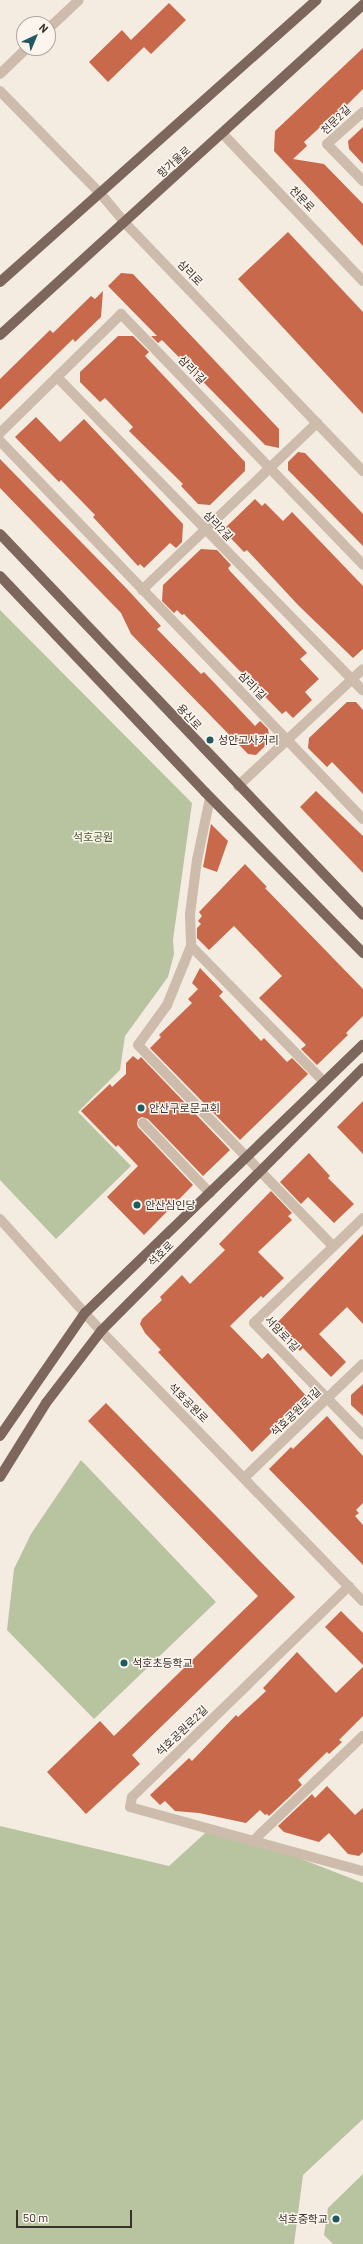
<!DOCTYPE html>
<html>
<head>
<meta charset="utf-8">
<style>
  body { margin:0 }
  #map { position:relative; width:363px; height:2244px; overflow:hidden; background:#f4ebe1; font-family:Barlow,"Noto Sans KR",sans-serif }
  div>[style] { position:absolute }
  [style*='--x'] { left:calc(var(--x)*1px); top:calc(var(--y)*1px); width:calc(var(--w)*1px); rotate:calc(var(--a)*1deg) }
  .green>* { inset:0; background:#b8c4a0 }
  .building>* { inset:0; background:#c8694b }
  .minor>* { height:10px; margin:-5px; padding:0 5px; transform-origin:5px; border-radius:5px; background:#cdbbac }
  .major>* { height:10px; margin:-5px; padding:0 5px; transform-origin:5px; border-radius:5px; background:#7d675c }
  .dots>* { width:11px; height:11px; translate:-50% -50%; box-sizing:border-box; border:2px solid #fbf5ee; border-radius:50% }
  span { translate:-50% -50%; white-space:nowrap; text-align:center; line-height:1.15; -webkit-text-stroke:3px #fbf5ee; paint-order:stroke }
  .street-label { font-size:11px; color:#3b302b }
  .poi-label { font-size:11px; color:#3b302b }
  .left { translate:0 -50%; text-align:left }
  .right { translate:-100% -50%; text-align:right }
  .park-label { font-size:11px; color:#4a5a2e }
  .north { position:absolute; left:16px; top:16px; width:40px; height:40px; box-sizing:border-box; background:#fbf5ee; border:1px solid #aea6a0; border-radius:50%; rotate:44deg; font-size:11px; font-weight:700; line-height:16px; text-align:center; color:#3b302b }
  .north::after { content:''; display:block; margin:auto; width:14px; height:18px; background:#1f5a5e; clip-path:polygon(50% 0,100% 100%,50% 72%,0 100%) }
  .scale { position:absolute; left:16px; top:2210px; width:116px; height:18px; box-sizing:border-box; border:2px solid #3b302b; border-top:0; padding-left:5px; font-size:12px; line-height:14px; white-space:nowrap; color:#3b302b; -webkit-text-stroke:3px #fbf5ee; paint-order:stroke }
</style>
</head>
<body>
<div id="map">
  <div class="green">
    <div style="clip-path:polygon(0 610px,192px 803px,173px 940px,174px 954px,168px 977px,125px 1036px,120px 1070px,78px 1112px,131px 1166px,56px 1239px,0 1180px)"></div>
    <div style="clip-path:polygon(81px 1460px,216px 1602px,94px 1719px,7px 1630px,14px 1569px,31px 1534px)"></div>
    <div style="clip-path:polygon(214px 1825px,363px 1883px,363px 2119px,303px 2175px,294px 2244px,0 2244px,0 1826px,169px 1866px)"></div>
    <div style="clip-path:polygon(363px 2174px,363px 2244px,333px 2244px,324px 2235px,328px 2208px)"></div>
  </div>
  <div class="building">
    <div style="clip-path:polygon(169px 3px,186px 20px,151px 54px,144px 47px,108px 82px,89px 62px,122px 30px,131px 40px)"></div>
    <div style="clip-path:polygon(363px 48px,363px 89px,332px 120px,330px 118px,304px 142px,307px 146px,293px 159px,324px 164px,363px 204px,363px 246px,274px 151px,275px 131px)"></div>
    <div style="clip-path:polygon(363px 127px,363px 164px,349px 149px,348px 141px)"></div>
    <div style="clip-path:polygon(288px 232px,363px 312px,363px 414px,238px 279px)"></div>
    <div style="clip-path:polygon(121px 273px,133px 274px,279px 429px,279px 448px,265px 445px,162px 340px,158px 343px,151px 336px,157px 336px,108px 286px)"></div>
    <div style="clip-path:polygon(103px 291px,101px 317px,75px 342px,73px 339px,0 410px,0 379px,50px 330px,53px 333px,91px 296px,95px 299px)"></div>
    <div style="clip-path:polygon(118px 336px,133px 336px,149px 352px,145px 356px,245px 462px,245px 471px,210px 505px,198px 504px,181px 486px,183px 484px,129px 431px,133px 427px,105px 398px,100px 402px,80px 382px,80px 372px)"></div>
    <div style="clip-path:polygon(36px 417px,60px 442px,84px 419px,183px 524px,182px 542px,176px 548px,170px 543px,144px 568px,140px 564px,138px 566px,93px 517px,95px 515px,61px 480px,59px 482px,15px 437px)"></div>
    <div style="clip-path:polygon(298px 452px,305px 453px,363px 514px,363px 546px,288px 470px,288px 462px)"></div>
    <div style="clip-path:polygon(0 459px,127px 589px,161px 626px,157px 629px,201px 674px,204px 672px,255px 726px,260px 721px,268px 729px,270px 741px,256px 755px,248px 754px,131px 634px,121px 613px,0 488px)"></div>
    <div style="clip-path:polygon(255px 499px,262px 506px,265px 503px,283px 521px,292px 512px,363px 586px,363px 649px,353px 658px,298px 605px,247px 550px,244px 552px,223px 530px)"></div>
    <div style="clip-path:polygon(201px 549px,217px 550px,231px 565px,228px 568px,230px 571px,307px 653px,300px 659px,319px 679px,305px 692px,312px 700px,293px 718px,286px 711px,282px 714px,184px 614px,182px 615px,177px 610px,174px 613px,162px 601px,163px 585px)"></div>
    <div style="clip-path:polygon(347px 702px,356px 702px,363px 710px,363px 794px,332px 762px,327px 767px,308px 748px,309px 738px)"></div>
    <div style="clip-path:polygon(316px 791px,363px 836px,363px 873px,300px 807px)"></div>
    <div style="clip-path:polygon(211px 824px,228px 841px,217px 872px,203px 867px)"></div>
    <div style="clip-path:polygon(245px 864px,267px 887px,265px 888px,363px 989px,363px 1016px,346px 1033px,348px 1035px,317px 1065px,301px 1049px,306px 1045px,259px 998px,282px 976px,234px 926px,209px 950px,197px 938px,197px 928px,201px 924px,198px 921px,202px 916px,199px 912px)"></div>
    <div style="clip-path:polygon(200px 968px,223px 992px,219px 996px,261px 1041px,264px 1038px,287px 1062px,292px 1058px,308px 1074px,240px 1140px,150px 1048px,161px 1037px,159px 1035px,192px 1003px,188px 999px,198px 989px,192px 983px)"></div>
    <div style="clip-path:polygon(133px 1056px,138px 1060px,141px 1057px,230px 1150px,203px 1176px,148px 1119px,142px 1117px,138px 1119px,137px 1124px,138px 1127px,193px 1185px,144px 1235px,107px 1197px,138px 1166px,118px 1145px,116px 1147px,81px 1111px,110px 1084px,112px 1087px,126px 1074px,126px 1063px)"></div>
    <div style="clip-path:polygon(363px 1101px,363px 1154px,337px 1127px)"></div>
    <div style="clip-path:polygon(309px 1153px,330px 1176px,328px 1178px,354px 1204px,334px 1223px,308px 1197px,301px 1204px,280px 1182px)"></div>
    <div style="clip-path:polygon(271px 1191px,292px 1213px,288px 1216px,292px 1220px,258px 1252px,284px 1278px,263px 1298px,261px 1296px,230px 1326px,262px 1359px,268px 1353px,307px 1397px,252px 1452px,158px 1352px,161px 1350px,145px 1333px,140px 1324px,142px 1319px,162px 1300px,160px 1297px,182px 1275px,190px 1284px,225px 1250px,219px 1244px)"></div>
    <div style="clip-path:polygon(363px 1234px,363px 1324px,347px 1307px,319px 1334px,346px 1362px,331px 1377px,303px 1348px,300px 1351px,275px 1325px)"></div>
    <div style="clip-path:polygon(363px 1384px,363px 1416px,351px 1405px,351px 1395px)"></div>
    <div style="clip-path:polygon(106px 1403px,295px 1597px,132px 1755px,140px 1764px,86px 1814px,47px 1772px,100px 1721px,114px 1736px,258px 1596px,88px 1421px)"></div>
    <div style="clip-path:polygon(327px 1416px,363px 1456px,363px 1503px,356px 1510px,359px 1513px,355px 1516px,363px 1525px,363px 1565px,269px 1469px,291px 1447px,293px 1449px)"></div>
    <div style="clip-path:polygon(341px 1611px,363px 1633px,363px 1665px,325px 1627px)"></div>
    <div style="clip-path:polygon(297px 1652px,336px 1693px,363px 1667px,363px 1716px,339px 1740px,342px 1742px,329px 1754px,327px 1752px,298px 1780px,302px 1785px,269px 1816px,267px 1814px,265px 1815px,260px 1810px,246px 1823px,199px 1813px,175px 1811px,165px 1801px,160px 1805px,150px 1795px,189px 1758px,192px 1761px,236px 1715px,238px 1717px,266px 1691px,263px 1688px)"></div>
    <div style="clip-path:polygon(327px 1786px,355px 1815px,363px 1808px,363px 1852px,359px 1856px,348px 1854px,329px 1833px,319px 1842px,284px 1832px,278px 1826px,312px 1794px,315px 1798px)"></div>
  </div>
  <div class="minor">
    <div style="--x:48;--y:29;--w:42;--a:-43.1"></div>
    <div style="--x:0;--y:74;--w:37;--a:-44"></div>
    <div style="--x:0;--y:91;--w:143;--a:45.6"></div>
    <div style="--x:100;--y:193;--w:39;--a:50"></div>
    <div style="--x:125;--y:223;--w:344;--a:46.2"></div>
    <div style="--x:363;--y:112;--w:48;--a:138.4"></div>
    <div style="--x:327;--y:144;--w:52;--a:45.8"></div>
    <div style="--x:223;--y:134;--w:203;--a:46.4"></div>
    <div style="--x:57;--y:377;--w:438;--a:45.7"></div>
    <div style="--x:0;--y:433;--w:170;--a:-44.5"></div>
    <div style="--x:121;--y:314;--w:349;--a:46"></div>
    <div style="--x:0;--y:441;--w:524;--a:46.16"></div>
    <div style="--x:142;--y:590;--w:242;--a:-43.7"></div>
    <div style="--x:238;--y:786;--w:171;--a:-43.1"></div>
    <div style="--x:210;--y:798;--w:63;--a:101.8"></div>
    <div style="--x:197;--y:860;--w:54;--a:97.4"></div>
    <div style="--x:190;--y:914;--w:32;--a:88"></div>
    <div style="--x:191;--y:946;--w:64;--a:112.1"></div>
    <div style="--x:167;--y:1005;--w:49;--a:125.9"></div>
    <div style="--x:138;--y:1045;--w:280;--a:45.9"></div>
    <div style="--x:191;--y:946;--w:190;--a:45.6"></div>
    <div style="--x:143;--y:1123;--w:97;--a:46.3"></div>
    <div style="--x:363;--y:1218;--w:151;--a:136.1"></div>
    <div style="--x:254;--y:1323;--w:156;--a:45.8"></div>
    <div style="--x:0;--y:1219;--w:151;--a:48"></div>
    <div style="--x:101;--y:1331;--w:376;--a:45.9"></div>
    <div style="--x:245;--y:1477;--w:163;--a:-43.8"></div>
    <div style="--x:349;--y:1586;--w:303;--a:135.8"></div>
    <div style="--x:132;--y:1797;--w:10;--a:101"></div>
    <div style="--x:130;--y:1807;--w:242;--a:15.4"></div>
    <div style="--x:254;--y:1840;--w:151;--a:-43.7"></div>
  </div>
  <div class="major">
    <div style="--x:0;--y:282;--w:424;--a:-41.7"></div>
    <div style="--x:0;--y:335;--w:491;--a:-42.3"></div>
    <div style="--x:0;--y:534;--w:526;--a:46.39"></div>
    <div style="--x:0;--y:576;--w:298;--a:46.5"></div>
    <div style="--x:205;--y:792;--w:226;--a:45.5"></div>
    <div style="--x:0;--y:1436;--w:150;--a:-55.4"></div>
    <div style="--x:85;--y:1313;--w:386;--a:-44"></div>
    <div style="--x:0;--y:1477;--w:87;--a:-58.1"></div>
    <div style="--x:46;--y:1403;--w:91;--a:-52.6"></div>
    <div style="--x:101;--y:1331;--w:371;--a:-45.1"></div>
  </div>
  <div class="dots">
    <div style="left:210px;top:740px;background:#1f5a5e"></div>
    <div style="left:141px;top:1108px;background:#1f5a5e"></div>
    <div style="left:137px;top:1205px;background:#1f5a5e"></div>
    <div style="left:124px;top:1663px;background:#1f5a5e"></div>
    <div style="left:336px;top:2219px;background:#1f5a5e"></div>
  </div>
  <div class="street-label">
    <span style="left:336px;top:120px;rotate:-44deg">천문2길</span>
    <span style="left:174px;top:162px;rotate:-42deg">항가울로</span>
    <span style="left:302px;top:199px;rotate:46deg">천문로</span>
    <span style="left:190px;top:273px;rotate:46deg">삼리로</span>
    <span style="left:192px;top:370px;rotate:46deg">삼리1길</span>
    <span style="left:218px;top:526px;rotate:46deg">삼리2길</span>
    <span style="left:252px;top:686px;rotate:46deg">삼리1길</span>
    <span style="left:189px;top:717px;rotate:47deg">용신로</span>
    <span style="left:161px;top:1254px;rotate:-45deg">석호로</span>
    <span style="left:282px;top:1334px;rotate:47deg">서암로1길</span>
    <span style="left:188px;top:1403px;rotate:45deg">석호공원로</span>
    <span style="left:296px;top:1412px;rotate:-44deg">석호공원로1길</span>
    <span style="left:182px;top:1731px;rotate:-44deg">석호공원로2길</span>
  </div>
  <div class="poi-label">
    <span class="left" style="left:218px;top:740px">성안고사거리</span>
    <span class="left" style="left:149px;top:1108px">안산구로문교회</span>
    <span class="left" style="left:145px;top:1205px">안산심인당</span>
    <span class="left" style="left:132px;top:1663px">석호초등학교</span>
    <span class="right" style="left:328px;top:2219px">석호중학교</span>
  </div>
  <div class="park-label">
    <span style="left:93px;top:837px">석호공원</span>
  </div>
  <div class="north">N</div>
  <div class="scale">50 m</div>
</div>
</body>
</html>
